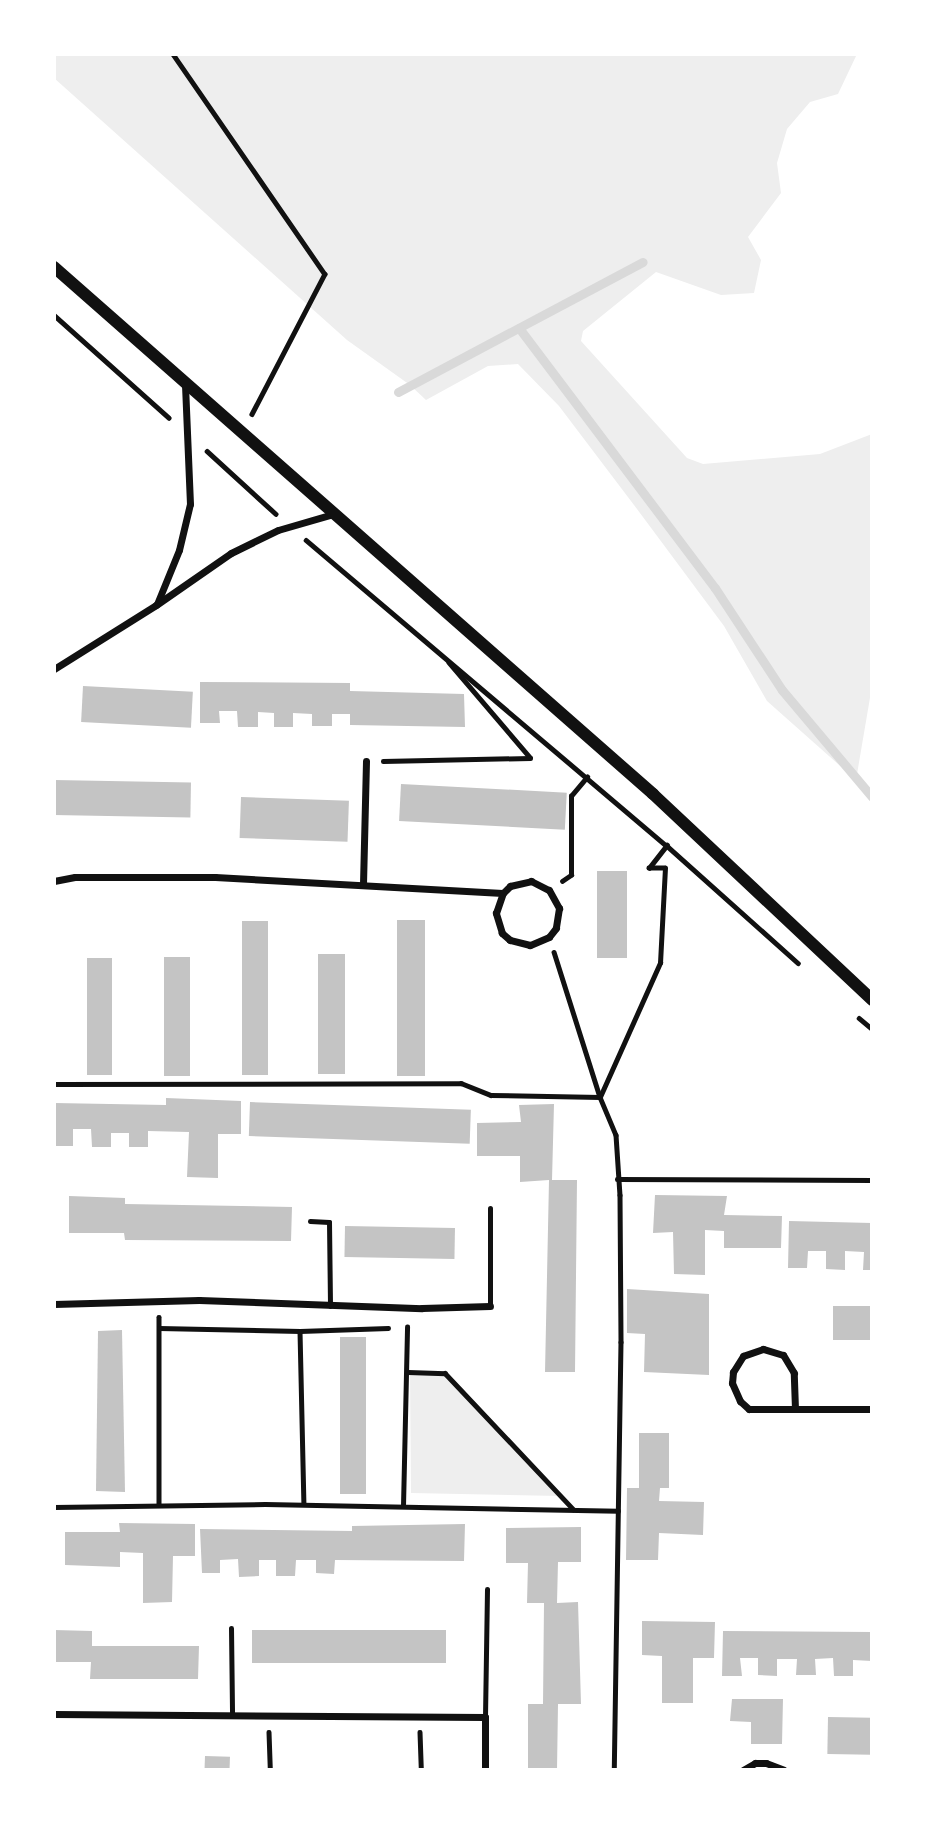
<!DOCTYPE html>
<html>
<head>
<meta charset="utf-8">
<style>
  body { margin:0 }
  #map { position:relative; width:926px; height:1824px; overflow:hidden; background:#fff; font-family:Bitter,serif }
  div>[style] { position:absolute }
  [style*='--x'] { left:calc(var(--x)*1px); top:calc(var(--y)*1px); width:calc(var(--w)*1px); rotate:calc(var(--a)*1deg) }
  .green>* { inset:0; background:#eee }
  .stream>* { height:9px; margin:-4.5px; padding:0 4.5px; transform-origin:4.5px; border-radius:4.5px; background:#d9d9d9 }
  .building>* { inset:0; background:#c4c4c4; transform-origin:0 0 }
  .path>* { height:4.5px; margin:-2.25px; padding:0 2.25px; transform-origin:2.25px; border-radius:2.25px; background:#111 }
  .service>* { height:5px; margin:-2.5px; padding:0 2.5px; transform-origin:2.5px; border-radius:2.5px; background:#111 }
  .minor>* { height:7px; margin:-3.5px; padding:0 3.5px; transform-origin:3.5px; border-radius:3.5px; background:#111 }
  .tertiary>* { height:12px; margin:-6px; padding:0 6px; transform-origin:6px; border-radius:6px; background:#111 }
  span { translate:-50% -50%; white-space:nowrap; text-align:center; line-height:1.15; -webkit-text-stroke:6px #fff; paint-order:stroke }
  .frame { position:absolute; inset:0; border:56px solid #fff; pointer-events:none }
</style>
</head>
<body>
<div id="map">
  <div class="green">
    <div style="clip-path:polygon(54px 54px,857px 54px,838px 94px,810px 102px,787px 129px,777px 163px,781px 193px,748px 237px,761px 260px,754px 293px,721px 295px,656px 272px,583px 331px,581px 341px,687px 458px,703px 464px,820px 454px,872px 434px,872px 686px,856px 780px,767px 701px,724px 626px,637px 509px,559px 406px,518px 364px,488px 366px,426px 400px,410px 385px,347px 340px,54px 78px)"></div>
    <div style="clip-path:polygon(410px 1373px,445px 1373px,561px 1496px,411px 1493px)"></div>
  </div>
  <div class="stream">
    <div style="--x:519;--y:328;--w:326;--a:53"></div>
    <div style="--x:715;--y:588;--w:122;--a:56.7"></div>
    <div style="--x:782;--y:690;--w:140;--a:49.9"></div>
    <div style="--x:398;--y:392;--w:277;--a:-28"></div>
  </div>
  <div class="building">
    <div style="clip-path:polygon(200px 682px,350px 683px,350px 691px,464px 694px,465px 727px,350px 725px,350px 714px,332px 714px,332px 726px,312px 726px,312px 714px,293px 713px,293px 727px,274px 727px,274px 713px,258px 712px,258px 727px,238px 727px,237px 711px,219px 711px,220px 723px,200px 723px)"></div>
    <div style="left:83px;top:686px;width:110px;height:36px;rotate:3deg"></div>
    <div style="left:54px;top:780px;width:137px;height:35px;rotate:1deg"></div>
    <div style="left:401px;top:784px;width:166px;height:37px;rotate:3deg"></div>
    <div style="left:241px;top:797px;width:108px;height:41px;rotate:2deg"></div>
    <div style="left:597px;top:871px;width:30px;height:87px"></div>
    <div style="left:397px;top:920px;width:28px;height:156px"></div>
    <div style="left:242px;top:921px;width:26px;height:154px"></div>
    <div style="left:318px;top:954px;width:27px;height:120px"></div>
    <div style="left:164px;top:957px;width:26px;height:119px"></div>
    <div style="left:87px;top:958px;width:25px;height:117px"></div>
    <div style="clip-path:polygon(166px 1098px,241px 1101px,241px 1134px,218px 1134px,218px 1178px,187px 1177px,189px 1132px,148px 1131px,148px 1147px,129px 1147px,129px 1133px,111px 1133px,111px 1147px,92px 1147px,91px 1129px,73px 1129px,73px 1146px,54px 1146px,54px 1103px,166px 1105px)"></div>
    <div style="left:250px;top:1102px;width:221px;height:34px;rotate:2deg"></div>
    <div style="clip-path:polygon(554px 1104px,552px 1180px,577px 1180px,575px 1372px,545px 1372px,549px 1180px,520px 1182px,520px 1156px,477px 1156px,477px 1123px,521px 1122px,519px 1105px)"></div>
    <div style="clip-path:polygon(655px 1195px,727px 1196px,724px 1215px,782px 1216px,781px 1248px,724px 1248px,724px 1231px,705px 1230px,705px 1275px,674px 1274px,673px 1232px,653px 1233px)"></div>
    <div style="clip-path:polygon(69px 1196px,125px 1198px,125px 1204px,292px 1207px,291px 1241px,125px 1240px,124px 1233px,69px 1233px)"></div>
    <div style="clip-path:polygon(789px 1221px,872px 1223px,872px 1270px,863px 1270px,864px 1252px,845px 1251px,845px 1270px,826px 1269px,826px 1251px,808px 1251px,807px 1268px,788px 1268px)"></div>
    <div style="left:345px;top:1226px;width:110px;height:31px;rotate:1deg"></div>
    <div style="clip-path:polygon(627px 1289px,709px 1294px,709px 1375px,644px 1372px,645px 1334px,627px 1333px)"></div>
    <div style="left:833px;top:1306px;width:39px;height:34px"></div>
    <div style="clip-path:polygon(122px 1330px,125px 1492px,96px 1491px,98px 1331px)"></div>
    <div style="left:340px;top:1337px;width:26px;height:157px"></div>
    <div style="clip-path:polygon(639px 1433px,669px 1433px,669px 1488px,660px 1488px,659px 1501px,704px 1502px,703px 1535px,659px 1533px,658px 1560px,626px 1560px,627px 1488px,639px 1488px)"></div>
    <div style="clip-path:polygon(119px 1523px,195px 1524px,195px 1556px,173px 1556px,172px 1602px,143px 1603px,143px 1553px,120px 1552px,120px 1567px,65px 1565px,65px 1532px,120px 1532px)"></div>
    <div style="clip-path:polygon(465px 1524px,464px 1561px,335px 1560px,334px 1574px,316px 1573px,316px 1560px,296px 1560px,295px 1576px,276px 1576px,276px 1560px,259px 1560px,259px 1576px,239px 1577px,238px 1559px,220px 1560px,220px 1573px,202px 1573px,200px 1529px,352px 1531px,352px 1526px)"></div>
    <div style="clip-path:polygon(581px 1527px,581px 1562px,558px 1562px,557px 1603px,578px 1602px,581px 1704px,558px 1704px,557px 1770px,528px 1770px,528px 1704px,543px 1704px,544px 1603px,527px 1603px,528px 1563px,506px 1563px,506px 1528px)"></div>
    <div style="clip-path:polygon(642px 1621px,715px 1622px,714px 1658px,693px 1658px,693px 1703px,662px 1703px,662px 1656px,642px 1655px)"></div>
    <div style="clip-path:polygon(54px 1630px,92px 1631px,92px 1646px,199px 1646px,198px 1679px,90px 1679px,91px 1662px,54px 1662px)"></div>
    <div style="left:252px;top:1630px;width:194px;height:33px"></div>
    <div style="clip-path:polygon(723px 1631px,872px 1632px,872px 1661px,853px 1660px,853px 1676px,834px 1676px,833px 1658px,815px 1659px,816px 1675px,796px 1675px,797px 1659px,777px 1659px,777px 1676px,758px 1675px,758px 1658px,740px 1658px,742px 1676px,722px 1676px)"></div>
    <div style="clip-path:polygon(732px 1699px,783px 1699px,782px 1744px,751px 1744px,751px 1722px,730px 1721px)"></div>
    <div style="left:828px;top:1717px;width:44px;height:37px;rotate:1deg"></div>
    <div style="left:205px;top:1756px;width:25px;height:14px;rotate:2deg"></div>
  </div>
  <div class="path">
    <div style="--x:173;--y:54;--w:267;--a:55.4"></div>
    <div style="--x:325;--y:274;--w:158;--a:117.5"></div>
    <div style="--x:54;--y:315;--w:154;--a:41.8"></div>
    <div style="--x:207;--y:451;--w:93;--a:42.4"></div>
    <div style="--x:306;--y:540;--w:472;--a:40.3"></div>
    <div style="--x:666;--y:845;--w:177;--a:41.8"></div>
    <div style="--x:383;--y:761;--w:147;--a:-1.2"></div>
    <div style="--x:530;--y:758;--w:125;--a:-130.5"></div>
    <div style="--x:562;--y:881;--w:11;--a:-34"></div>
    <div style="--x:571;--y:875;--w:79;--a:-90"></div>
    <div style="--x:571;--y:796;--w:25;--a:-50"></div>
    <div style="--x:554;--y:952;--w:152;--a:72.4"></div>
    <div style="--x:600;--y:1097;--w:41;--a:67.2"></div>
    <div style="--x:616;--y:1135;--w:60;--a:86.2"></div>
    <div style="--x:620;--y:1195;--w:147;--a:89.6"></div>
    <div style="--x:621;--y:1342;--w:428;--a:90.9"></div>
    <div style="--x:859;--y:1018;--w:17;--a:40"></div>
    <div style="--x:54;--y:1084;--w:407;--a:-0.1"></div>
    <div style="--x:461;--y:1083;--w:32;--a:22"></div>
    <div style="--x:491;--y:1095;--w:109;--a:1.1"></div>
    <div style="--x:600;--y:1097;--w:147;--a:-65.9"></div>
    <div style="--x:660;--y:963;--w:95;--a:-87"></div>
    <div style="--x:665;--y:868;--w:16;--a:180"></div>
    <div style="--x:649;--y:868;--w:29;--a:-52"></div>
    <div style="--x:617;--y:1179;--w:255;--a:0.2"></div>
    <div style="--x:159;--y:1317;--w:188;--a:90"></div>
    <div style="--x:159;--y:1328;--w:141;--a:1.2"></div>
    <div style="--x:300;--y:1331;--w:173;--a:88.7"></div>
    <div style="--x:300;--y:1331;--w:88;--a:-2"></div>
    <div style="--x:408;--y:1372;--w:37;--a:2"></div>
    <div style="--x:445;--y:1373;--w:187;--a:46.7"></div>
    <div style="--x:403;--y:1506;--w:179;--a:-88.7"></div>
    <div style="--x:54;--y:1507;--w:211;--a:-0.8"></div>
    <div style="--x:265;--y:1504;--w:353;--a:1.1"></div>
    <div style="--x:269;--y:1732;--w:38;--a:88"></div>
    <div style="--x:420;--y:1732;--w:38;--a:88"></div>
  </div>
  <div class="service">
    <div style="--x:490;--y:1208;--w:98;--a:90"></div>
    <div style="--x:310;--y:1221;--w:19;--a:3"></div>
    <div style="--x:329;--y:1222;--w:84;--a:89.3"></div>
    <div style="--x:231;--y:1628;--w:86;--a:89.3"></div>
    <div style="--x:485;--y:1717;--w:128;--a:-89.1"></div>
  </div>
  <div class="minor">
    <div style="--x:157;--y:604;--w:58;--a:-67.8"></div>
    <div style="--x:179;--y:550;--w:47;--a:-76.6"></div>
    <div style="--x:190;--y:504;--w:120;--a:-92.4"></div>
    <div style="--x:54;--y:669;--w:120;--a:-32.1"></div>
    <div style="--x:156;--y:605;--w:91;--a:-34.7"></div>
    <div style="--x:231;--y:553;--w:52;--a:-26.1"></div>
    <div style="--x:278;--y:530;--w:57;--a:-16.2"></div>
    <div style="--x:54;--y:881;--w:21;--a:-11"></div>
    <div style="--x:75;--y:877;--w:140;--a:0"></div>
    <div style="--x:215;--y:877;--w:288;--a:3.2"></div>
    <div style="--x:503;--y:893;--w:10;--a:-45"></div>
    <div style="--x:510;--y:886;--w:22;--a:-13"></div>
    <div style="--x:531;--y:881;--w:20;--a:27"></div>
    <div style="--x:549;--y:890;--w:21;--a:61"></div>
    <div style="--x:559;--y:908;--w:20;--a:99"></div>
    <div style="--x:556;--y:928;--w:11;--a:128"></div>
    <div style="--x:549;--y:937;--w:21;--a:157"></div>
    <div style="--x:530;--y:945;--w:21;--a:-166"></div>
    <div style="--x:510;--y:940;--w:11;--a:-139"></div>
    <div style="--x:502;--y:933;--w:21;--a:-107"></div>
    <div style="--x:496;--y:913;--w:21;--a:-71"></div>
    <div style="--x:363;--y:884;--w:123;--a:-88.6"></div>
    <div style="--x:54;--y:1304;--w:145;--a:-1.6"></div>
    <div style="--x:199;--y:1300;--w:223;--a:2.1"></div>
    <div style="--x:422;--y:1308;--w:68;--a:-1.7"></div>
    <div style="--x:795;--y:1409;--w:36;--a:-92"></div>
    <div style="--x:794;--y:1373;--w:21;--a:-121"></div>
    <div style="--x:783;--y:1355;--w:21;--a:-163"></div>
    <div style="--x:763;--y:1349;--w:21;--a:161"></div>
    <div style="--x:743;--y:1356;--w:19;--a:122"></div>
    <div style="--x:733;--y:1372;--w:11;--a:95"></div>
    <div style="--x:732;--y:1383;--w:20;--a:66"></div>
    <div style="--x:740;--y:1401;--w:12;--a:42"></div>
    <div style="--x:749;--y:1409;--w:123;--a:0"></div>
    <div style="--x:54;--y:1714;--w:431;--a:0.4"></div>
    <div style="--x:485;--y:1717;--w:53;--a:90"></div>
    <div style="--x:743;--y:1770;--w:14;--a:-30"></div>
    <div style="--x:755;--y:1763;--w:11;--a:0"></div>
    <div style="--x:766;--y:1763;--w:19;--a:21"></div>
  </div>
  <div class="tertiary">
    <div style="--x:54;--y:267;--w:798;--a:41.34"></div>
    <div style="--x:653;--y:794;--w:301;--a:43.2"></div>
  </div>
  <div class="frame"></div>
</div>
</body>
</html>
